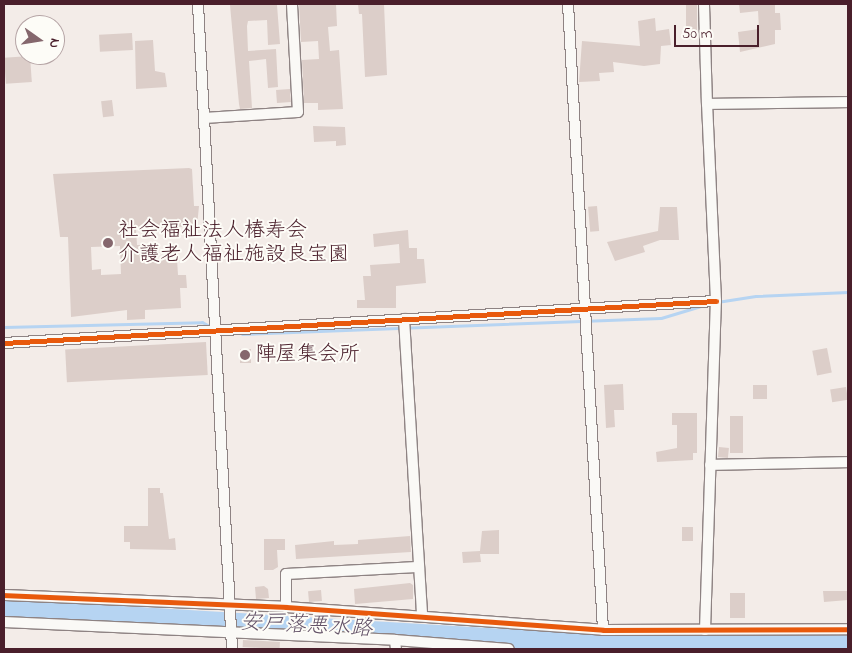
<!DOCTYPE html>
<html>
<head>
<meta charset="utf-8">
<style>
  body { margin:0 }
  #map { position:relative; width:852px; height:653px; overflow:hidden; background:#f3ece8; font-family:"Indie Flower","Klee One",sans-serif }
  div>[style] { position:absolute }
  [style*='--x'] { left:calc(var(--x)*1px); top:calc(var(--y)*1px); width:calc(var(--w)*1px); rotate:calc(var(--a)*1deg) }
  .stream>* { height:3px; margin:-1.5px; padding:0 1.5px; transform-origin:1.5px; border-radius:1.5px; background:#b6d4f2 }
  .river>* { height:20px; margin:-10px; padding:0 10px; transform-origin:10px; border-radius:10px; background:#b6d4f2 }
  .building>* { inset:0; background:#dccec9; transform-origin:0 0 }
  .roads { filter:drop-shadow(1px 0 #8e8383) drop-shadow(-1px 0 #8e8383) drop-shadow(0 1px #8e8383) drop-shadow(0 -1px #8e8383) }
  .minor>* { height:10px; margin:-5px; padding:0 5px; transform-origin:5px; border-radius:5px; background:#faf9f6 }
  .cycleway>* { height:5px; margin:-2.5px; padding:0 2.5px; transform-origin:2.5px; border-radius:2.5px; background:#e8590c }
  .dots>* { width:14px; height:14px; translate:-50% -50%; box-sizing:border-box; border:2px solid #fdfcf7; border-radius:50% }
  span { translate:-50% -50%; white-space:nowrap; text-align:center; line-height:1.15; -webkit-text-stroke:4px #fdfcf7; paint-order:stroke }
  .poi-label { font-size:21px; color:#4a1f2b }
  .left { translate:0 -50%; text-align:left }
  .water-label { font-size:22px; color:#635268; font-style:italic }
  .frame { position:absolute; inset:0; border:5px solid #4a1f2b; pointer-events:none }
  .north { position:absolute; left:15px; top:15px; width:50px; height:50px; box-sizing:border-box; background:#fdfcf7; border:1px solid #b5a4a5; border-radius:50%; rotate:103deg; font-size:14px; font-weight:700; line-height:20px; text-align:center; color:#4a1f2b }
  .north::after { content:''; display:block; margin:auto; width:18px; height:22px; background:#85676d; clip-path:polygon(50% 0,100% 100%,50% 72%,0 100%) }
  .scale { position:absolute; left:674px; top:25px; width:85px; height:22px; box-sizing:border-box; border:2px solid #4a1f2b; border-top:0; padding-left:6px; font-size:15px; line-height:18px; white-space:nowrap; color:#4a1f2b; -webkit-text-stroke:4px #fdfcf7; paint-order:stroke }
</style>
</head>
<body>
<div id="map">
  <div class="stream">
    <div style="--x:717;--y:302;--w:39;--a:-9"></div>
    <div style="--x:756;--y:296;--w:92;--a:-2.5"></div>
    <div style="--x:4;--y:327;--w:198;--a:-1.4"></div>
    <div style="--x:202;--y:322;--w:13;--a:29"></div>
    <div style="--x:242;--y:334;--w:419;--a:-2.2"></div>
    <div style="--x:661;--y:318;--w:45;--a:-16.8"></div>
  </div>
  <div class="river">
    <div style="--x:4;--y:609;--w:568;--a:3.43"></div>
    <div style="--x:571;--y:643;--w:277;--a:-0.6"></div>
  </div>
  <div class="building">
    <div style="clip-path:polygon(299px 4px,336px 4px,337px 26px,328px 27px,330px 51px,339px 50px,343px 109px,318px 110px,318px 103px,304px 103px,302px 60px,319px 59px,318px 41px,301px 42px)"></div>
    <div style="clip-path:polygon(358px 4px,384px 4px,387px 75px,365px 77px,362px 14px,359px 14px)"></div>
    <div style="left:686px;top:4px;width:11px;height:26px"></div>
    <div style="clip-path:polygon(739px 4px,775px 4px,775px 13px,780px 13px,781px 30px,775px 30px,775px 44px,740px 52px,738px 32px,759px 29px,758px 11px,740px 13px)"></div>
    <div style="clip-path:polygon(230px 5px,277px 5px,280px 44px,268px 45px,267px 20px,248px 21px,247px 26px,248px 51px,276px 49px,278px 87px,268px 88px,266px 59px,249px 61px,252px 108px,240px 109px,239px 104px)"></div>
    <div style="clip-path:polygon(655px 18px,656px 31px,669px 29px,671px 45px,661px 46px,660px 64px,644px 66px,613px 62px,614px 72px,599px 73px,600px 81px,579px 82px,582px 41px,640px 46px,638px 21px)"></div>
    <div style="left:132px;top:33px;width:17px;height:33px;rotate:87deg"></div>
    <div style="clip-path:polygon(153px 40px,155px 71px,165px 73px,167px 87px,136px 89px,135px 41px)"></div>
    <div style="left:30px;top:56px;width:26px;height:26px;rotate:86deg"></div>
    <div style="left:290px;top:89px;width:13px;height:14px;rotate:86deg"></div>
    <div style="left:112px;top:100px;width:16px;height:11px;rotate:83deg"></div>
    <div style="clip-path:polygon(313px 126px,345px 127px,346px 145px,336px 146px,336px 141px,314px 142px)"></div>
    <div style="clip-path:polygon(evenodd,189px 168px,192px 169px,194px 206px,199px 206px,197px 226px,136px 229px,137px 245px,149px 245px,149px 260px,177px 259px,178px 275px,186px 275px,187px 288px,180px 288px,181px 308px,145px 310px,145px 319px,127px 320px,127px 310px,71px 317px,68px 237px,60px 237px,53px 174px,189px 168px,120px 246px,121px 274px,101px 275px,101px 269px,92px 270px,91px 247px,120px 246px)"></div>
    <div style="left:597px;top:206px;width:25px;height:9px;rotate:85deg"></div>
    <div style="clip-path:polygon(660px 207px,677px 207px,679px 240px,660px 240px,643px 246px,645px 252px,615px 261px,607px 242px,658px 231px)"></div>
    <div style="clip-path:polygon(408px 230px,409px 248px,417px 248px,417px 259px,424px 259px,426px 283px,396px 286px,396px 308px,357px 308px,357px 300px,365px 300px,363px 276px,371px 276px,370px 265px,400px 263px,399px 244px,374px 247px,373px 234px)"></div>
    <div style="left:206px;top:342px;width:33px;height:141px;rotate:87deg"></div>
    <div style="left:827px;top:348px;width:25px;height:15px;rotate:79deg"></div>
    <div style="left:240px;top:349px;width:11px;height:14px"></div>
    <div style="clip-path:polygon(623px 384px,624px 410px,614px 410px,615px 427px,606px 428px,604px 385px)"></div>
    <div style="left:753px;top:385px;width:14px;height:14px"></div>
    <div style="left:846px;top:387px;width:13px;height:16px;rotate:81deg"></div>
    <div style="clip-path:polygon(672px 413px,697px 413px,697px 453px,693px 453px,693px 460px,657px 462px,656px 452px,677px 448px,677px 425px,672px 425px)"></div>
    <div style="left:730px;top:416px;width:13px;height:37px"></div>
    <div style="left:719px;top:447px;width:10px;height:10px;rotate:6deg"></div>
    <div style="clip-path:polygon(148px 488px,160px 488px,160px 493px,163px 493px,169px 539px,175px 538px,176px 550px,130px 549px,130px 542px,124px 542px,124px 526px,148px 526px)"></div>
    <div style="left:682px;top:527px;width:11px;height:14px"></div>
    <div style="clip-path:polygon(499px 530px,499px 554px,480px 554px,481px 562px,463px 563px,462px 552px,480px 551px,482px 531px)"></div>
    <div style="clip-path:polygon(410px 536px,411px 552px,296px 559px,295px 545px,334px 541px,334px 545px,358px 544px,358px 540px)"></div>
    <div style="clip-path:polygon(264px 539px,285px 539px,285px 550px,277px 550px,278px 567px,273px 570px,264px 570px)"></div>
    <div style="clip-path:polygon(410px 583px,413px 585px,413px 599px,355px 604px,354px 589px)"></div>
    <div style="clip-path:polygon(264px 586px,268px 589px,269px 598px,256px 599px,255px 587px)"></div>
    <div style="left:321px;top:590px;width:11px;height:13px;rotate:85deg"></div>
    <div style="clip-path:polygon(823px 591px,848px 591px,848px 600px,824px 602px)"></div>
    <div style="left:730px;top:593px;width:15px;height:25px"></div>
    <div style="left:243px;top:640px;width:37px;height:7px;rotate:3deg"></div>
  </div>
  <div class="roads">
    <div class="minor">
      <div style="--x:198;--y:4;--w:646;--a:86.98"></div>
      <div style="--x:568;--y:4;--w:627;--a:86.8"></div>
      <div style="--x:704;--y:4;--w:100;--a:88.3"></div>
      <div style="--x:707;--y:104;--w:141;--a:-0.8"></div>
      <div style="--x:204;--y:118;--w:94;--a:-3.7"></div>
      <div style="--x:298;--y:112;--w:108;--a:-93.2"></div>
      <div style="--x:404;--y:319;--w:297;--a:86.5"></div>
      <div style="--x:4;--y:343;--w:713;--a:-3.38"></div>
      <div style="--x:710;--y:465;--w:138;--a:-1.2"></div>
      <div style="--x:4;--y:595;--w:282;--a:2.4"></div>
      <div style="--x:286;--y:607;--w:318;--a:4.1"></div>
      <div style="--x:603;--y:630;--w:245;--a:-0.2"></div>
      <div style="--x:286;--y:607;--w:33;--a:-90"></div>
      <div style="--x:286;--y:574;--w:131;--a:-3.1"></div>
      <div style="--x:4;--y:622;--w:391;--a:2.6"></div>
      <div style="--x:395;--y:640;--w:9;--a:84"></div>
      <div style="--x:705;--y:630;--w:329;--a:-88.1"></div>
      <div style="--x:716;--y:301;--w:197;--a:-92.6"></div>
      <div style="--x:395;--y:640;--w:114;--a:4.5"></div>
    </div>
  </div>
  <div class="cycleway">
    <div style="--x:4;--y:343;--w:713;--a:-3.38"></div>
    <div style="--x:4;--y:595;--w:282;--a:2.4"></div>
    <div style="--x:286;--y:607;--w:318;--a:4.1"></div>
    <div style="--x:603;--y:630;--w:245;--a:-0.2"></div>
  </div>
  <div class="dots">
    <div style="left:108px;top:243px;background:#85676d"></div>
    <div style="left:245px;top:355px;background:#85676d"></div>
  </div>
  <div class="poi-label">
    <span class="left" style="left:118px;top:243px">社会福祉法人椿寿会<br>介護老人福祉施設良宝園</span>
    <span class="left" style="left:255px;top:355px">陣屋集会所</span>
  </div>
  <div class="water-label">
    <span style="left:306px;top:627px;rotate:3deg">安戸落悪水路</span>
  </div>
  <div class="frame"></div>
  <div class="north">N</div>
  <div class="scale">50 m</div>
</div>
</body>
</html>
